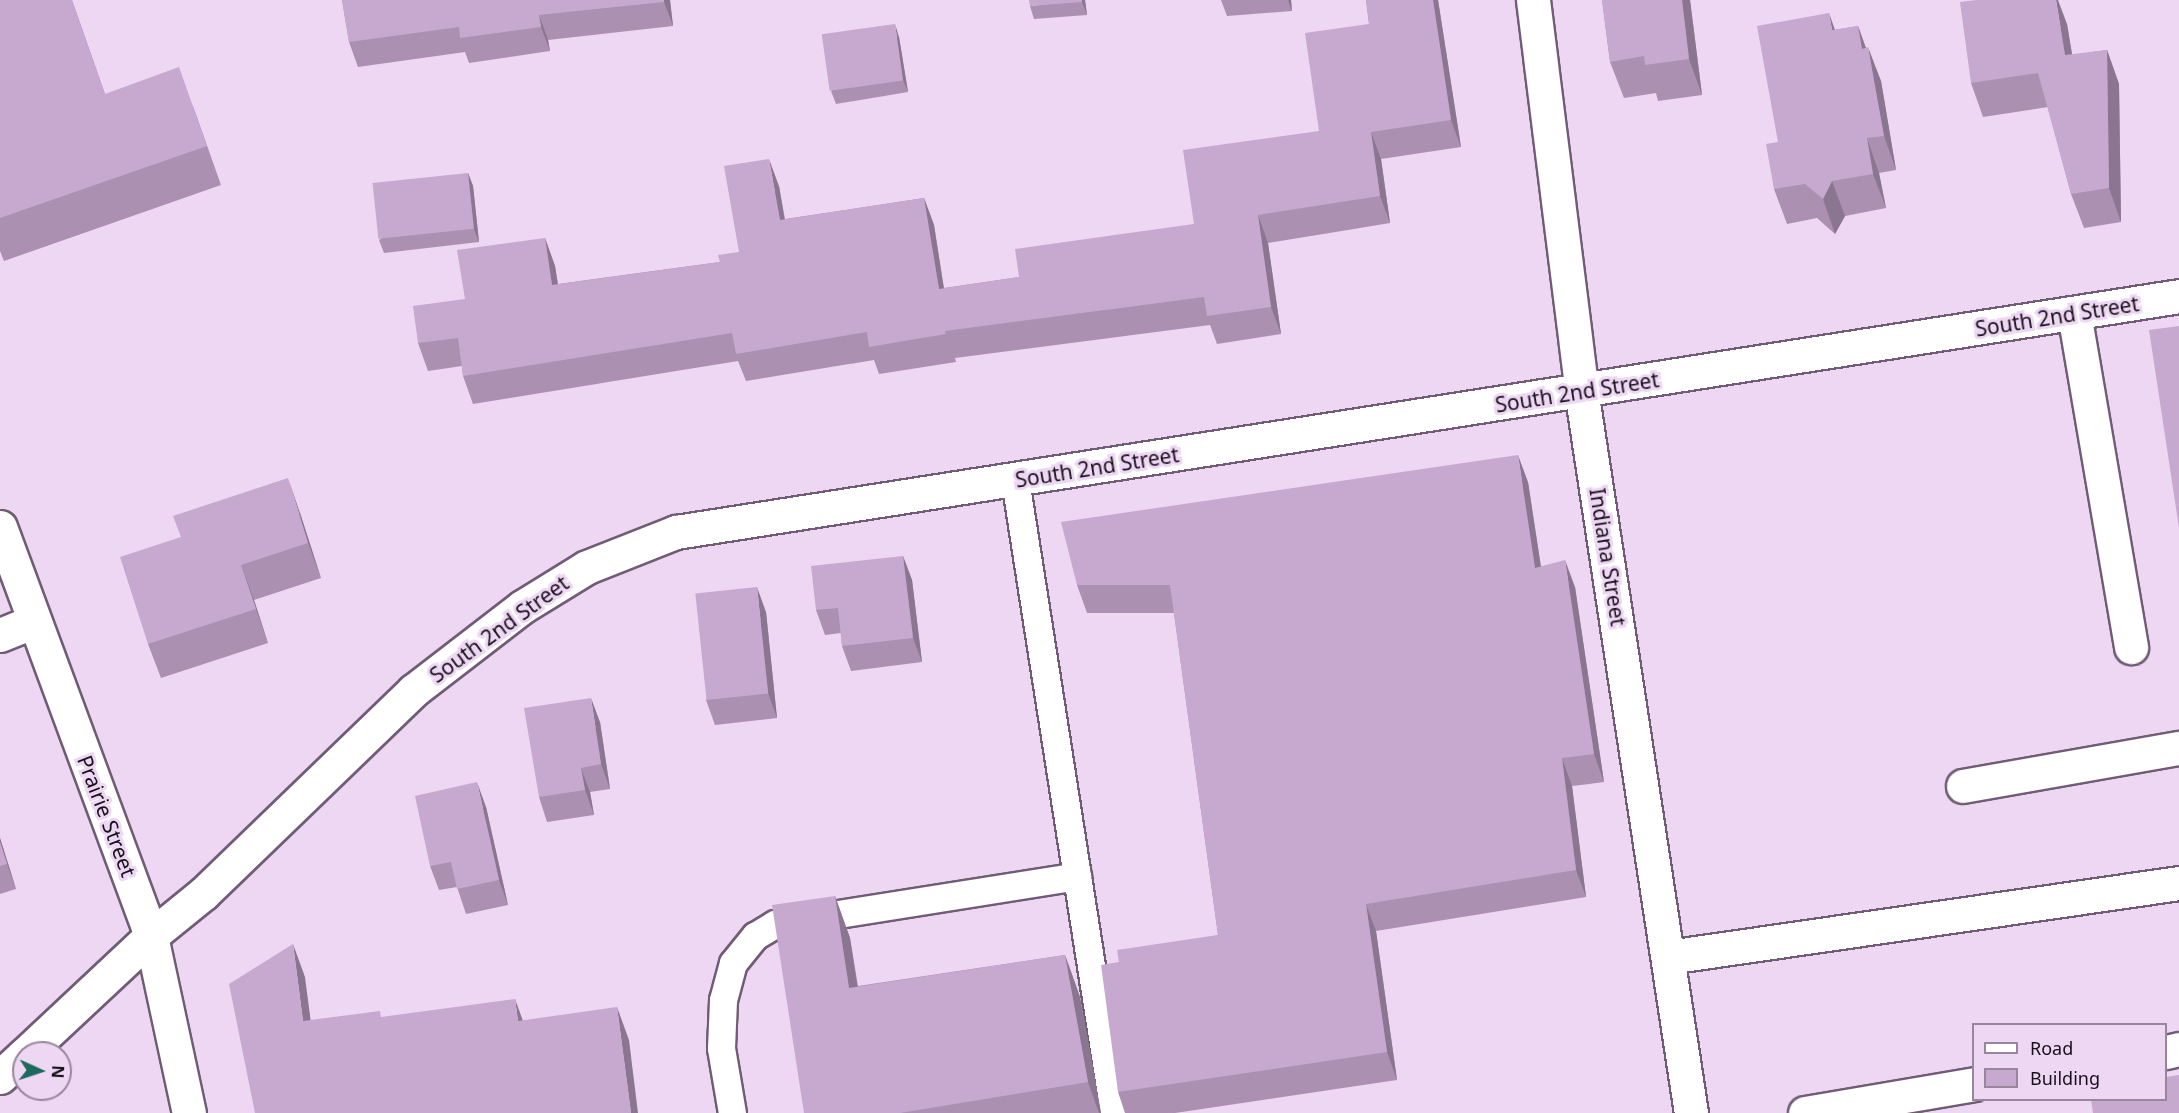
<!DOCTYPE html>
<html>
<head>
<meta charset="utf-8">
<style>
  body { margin:0 }
  #map { position:relative; width:2179px; height:1113px; overflow:hidden; background:#edd7f3; font-family:"Noto Sans",sans-serif }
  div>[style] { position:absolute }
  [style*='--x'] { left:calc(var(--x)*1px); top:calc(var(--y)*1px); width:calc(var(--w)*1px); rotate:calc(var(--a)*1deg) }
  .roads { filter:drop-shadow(2px 0 #705d75) drop-shadow(-2px 0 #705d75) drop-shadow(0 2px #705d75) drop-shadow(0 -2px #705d75) }
  .lane>* { height:27px; margin:-13.5px; padding:0 13.5px; transform-origin:13.5px; border-radius:13.5px; background:#fff }
  .street>* { height:33px; margin:-16.5px; padding:0 16.5px; transform-origin:16.5px; border-radius:16.5px; background:#fff }
  .secondary>* { height:33px; margin:-16.5px; padding:0 16.5px; transform-origin:16.5px; border-radius:16.5px; background:#fff }
  .primary>* { height:33px; margin:-16.5px; padding:0 16.5px; transform-origin:16.5px; border-radius:16.5px; background:#fff }
  .wall>* { inset:0; background:#ab90b2 }
  .shaded-wall>* { inset:0; background:#8b7691 }
  .building>* { inset:0; background:#c7a8cf; transform-origin:0 0 }
  span { translate:-50% -50%; white-space:nowrap; text-align:center; line-height:1.15; -webkit-text-stroke:6px #edd7f3; paint-order:stroke }
  .street-label { font-size:21px; color:#18101a }
  .legend { position:absolute; left:1972px; top:1023px; width:195px; height:78px; box-sizing:border-box; background:#edd7f3; border:2px solid #98879c; margin:0; padding:8px 10px; list-style:none; font-size:18px; color:#18101a }
  .legend li { display:flex; align-items:center; gap:12px; height:30px }
  .legend b { width:30px; border:2px solid #98879c }
  .north { position:absolute; left:12px; top:1041px; width:60px; height:60px; box-sizing:border-box; background:#edd7f3; border:2px solid #98879c; border-radius:50%; rotate:93deg; font-size:16px; font-weight:700; line-height:24px; text-align:center; color:#18101a }
  .north::after { content:''; display:block; margin:auto; width:21px; height:27px; background:#1f685f; clip-path:polygon(50% 0,100% 100%,50% 72%,0 100%) }
</style>
</head>
<body>
<div id="map">
  <div class="roads">
    <div class="lane">
      <div style="--x:1015;--y:480;--w:641;--a:81.11"></div>
      <div style="--x:732;--y:1113;--w:66;--a:-99.6"></div>
      <div style="--x:721;--y:1048;--w:48;--a:-87.6"></div>
      <div style="--x:723;--y:1000;--w:38;--a:-75"></div>
      <div style="--x:733;--y:963;--w:35;--a:-51"></div>
      <div style="--x:755;--y:936;--w:23;--a:-31"></div>
      <div style="--x:775;--y:924;--w:306;--a:-9"></div>
    </div>
    <div class="street">
      <div style="--x:1533;--y:0;--w:406;--a:82.9"></div>
      <div style="--x:1583;--y:403;--w:718;--a:81.35"></div>
      <div style="--x:2074;--y:313;--w:339;--a:80.3"></div>
      <div style="--x:0;--y:635;--w:35;--a:-22"></div>
      <div style="--x:1963;--y:786;--w:219;--a:-10"></div>
      <div style="--x:1668;--y:957;--w:516;--a:-8.24"></div>
      <div style="--x:2166;--y:1052;--w:13;--a:-13"></div>
      <div style="--x:1805;--y:1113;--w:171;--a:-9.7"></div>
    </div>
    <div class="secondary">
      <div style="--x:0;--y:527;--w:436;--a:69.7"></div>
      <div style="--x:151;--y:936;--w:181;--a:77.9"></div>
    </div>
    <div class="primary">
      <div style="--x:26;--y:1053;--w:171;--a:-43.1"></div>
      <div style="--x:151;--y:936;--w:68;--a:-39.1"></div>
      <div style="--x:204;--y:893;--w:291;--a:-44"></div>
      <div style="--x:413;--y:691;--w:138;--a:-37.6"></div>
      <div style="--x:522;--y:607;--w:76;--a:-31.6"></div>
      <div style="--x:587;--y:567;--w:96;--a:-21.5"></div>
      <div style="--x:676;--y:532;--w:1521;--a:-8.92"></div>
      <div style="--x:0;--y:1077;--w:33;--a:-43"></div>
    </div>
  </div>
  <div class="wall">
    <div style="clip-path:polygon(0 0,72px 0,105px 94px,193px 106px,221px 185px,4px 261px,0 251px)"></div>
    <div style="clip-path:polygon(342px 0,670px 0,673px 26px,548px 40px,550px 51px,469px 63px,465px 52px,358px 67px,349px 42px)"></div>
    <div style="clip-path:polygon(1085px 0,1087px 15px,1034px 19px,1030px 6px)"></div>
    <div style="clip-path:polygon(1221px 0,1291px 0,1292px 11px,1227px 16px)"></div>
    <div style="clip-path:polygon(1366px 0,1438px 0,1461px 147px,1381px 159px,1390px 223px,1268px 243px,1281px 334px,1217px 344px,1210px 325px,955px 358px,956px 362px,879px 374px,874px 360px,746px 381px,738px 361px,473px 404px,463px 376px,462px 366px,428px 371px,418px 343px,465px 299px,545px 238px,555px 266px,558px 284px,720px 262px,739px 252px,779px 186px,785px 219px,924px 198px,934px 225px,944px 288px,1019px 277px,1194px 224px,1319px 131px,1369px 24px)"></div>
    <div style="clip-path:polygon(1602px 0,1690px 0,1702px 95px,1658px 101px,1656px 93px,1624px 98px,1610px 62px)"></div>
    <div style="clip-path:polygon(2067px 24px,2072px 55px,2107px 50px,2119px 84px,2121px 222px,2084px 228px,2071px 194px,2048px 107px,1983px 117px,1971px 83px)"></div>
    <div style="clip-path:polygon(1858px 26px,1866px 48px,1881px 81px,1896px 170px,1879px 173px,1886px 208px,1845px 216px,1835px 234px,1817px 218px,1787px 224px,1774px 189px,1835px 30px)"></div>
    <div style="clip-path:polygon(899px 37px,908px 92px,836px 104px,831px 91px)"></div>
    <div style="clip-path:polygon(468px 173px,473px 186px,479px 242px,384px 253px,379px 240px)"></div>
    <div style="clip-path:polygon(1528px 482px,1541px 566px,1575px 587px,1604px 782px,1572px 786px,1586px 897px,1376px 931px,1397px 1080px,1175px 1113px,1125px 1113px,1118px 1092px,1119px 962px,1218px 935px,1174px 613px,1087px 613px,1077px 585px)"></div>
    <div style="clip-path:polygon(300px 513px,321px 578px,254px 600px,268px 643px,161px 678px,148px 644px)"></div>
    <div style="clip-path:polygon(903px 556px,912px 580px,922px 662px,851px 671px,842px 646px,841px 633px,825px 635px,816px 610px)"></div>
    <div style="clip-path:polygon(766px 612px,777px 718px,715px 725px,706px 700px)"></div>
    <div style="clip-path:polygon(600px 722px,610px 789px,590px 792px,594px 815px,547px 822px,539px 797px)"></div>
    <div style="clip-path:polygon(486px 807px,508px 905px,466px 914px,457px 887px,439px 890px,430px 866px)"></div>
    <div style="clip-path:polygon(0 838px,16px 889px,0 894px)"></div>
    <div style="clip-path:polygon(835px 896px,850px 938px,858px 986px,1065px 955px,1080px 997px,1101px 1113px,804px 1113px)"></div>
  </div>
  <div class="shaded-wall">
    <div style="clip-path:polygon(664px 0,670px 0,673px 26px,664px 2px)"></div>
    <div style="clip-path:polygon(1082px 0,1085px 0,1087px 15px,1082px 2px)"></div>
    <div style="clip-path:polygon(1288px 0,1291px 0,1292px 11px)"></div>
    <div style="clip-path:polygon(1433px 0,1438px 0,1461px 147px,1451px 120px)"></div>
    <div style="clip-path:polygon(1682px 0,1690px 0,1702px 95px,1689px 59px)"></div>
    <div style="clip-path:polygon(2056px 0,2058px 0,2067px 24px,2078px 90px,2065px 55px)"></div>
    <div style="clip-path:polygon(1829px 13px,1841px 47px,1832px 30px)"></div>
    <div style="clip-path:polygon(539px 15px,548px 40px,550px 51px,541px 27px)"></div>
    <div style="clip-path:polygon(895px 24px,899px 37px,908px 92px,903px 80px)"></div>
    <div style="clip-path:polygon(1858px 26px,1870px 60px,1862px 49px)"></div>
    <div style="clip-path:polygon(1868px 47px,1881px 81px,1896px 170px,1884px 136px)"></div>
    <div style="clip-path:polygon(2107px 50px,2119px 84px,2121px 222px,2109px 188px)"></div>
    <div style="clip-path:polygon(1371px 132px,1381px 159px,1390px 223px,1380px 196px)"></div>
    <div style="clip-path:polygon(1867px 138px,1879px 173px,1886px 208px,1873px 174px)"></div>
    <div style="clip-path:polygon(769px 159px,779px 186px,789px 247px,780px 220px)"></div>
    <div style="clip-path:polygon(468px 173px,473px 186px,479px 242px,474px 229px)"></div>
    <div style="clip-path:polygon(1832px 181px,1845px 216px,1835px 234px,1823px 199px)"></div>
    <div style="clip-path:polygon(924px 198px,934px 225px,948px 316px,939px 289px)"></div>
    <div style="clip-path:polygon(1258px 215px,1268px 243px,1281px 334px,1271px 307px)"></div>
    <div style="clip-path:polygon(545px 238px,555px 266px,562px 312px,552px 285px)"></div>
    <div style="clip-path:polygon(1518px 455px,1528px 482px,1545px 595px,1535px 568px)"></div>
    <div style="clip-path:polygon(288px 478px,300px 513px,321px 578px,308px 543px)"></div>
    <div style="clip-path:polygon(903px 556px,912px 580px,922px 662px,913px 638px)"></div>
    <div style="clip-path:polygon(1565px 560px,1575px 587px,1604px 782px,1594px 754px)"></div>
    <div style="clip-path:polygon(241px 565px,254px 600px,268px 643px,256px 609px)"></div>
    <div style="clip-path:polygon(757px 587px,766px 612px,777px 718px,768px 693px)"></div>
    <div style="clip-path:polygon(591px 698px,600px 722px,610px 789px,601px 764px)"></div>
    <div style="clip-path:polygon(1562px 758px,1572px 786px,1586px 897px,1576px 870px)"></div>
    <div style="clip-path:polygon(581px 768px,590px 792px,594px 815px,585px 790px)"></div>
    <div style="clip-path:polygon(477px 782px,486px 807px,508px 905px,499px 880px)"></div>
    <div style="clip-path:polygon(0 838px,16px 889px,7px 864px,0 842px)"></div>
    <div style="clip-path:polygon(835px 896px,850px 938px,864px 1030px,849px 988px)"></div>
    <div style="clip-path:polygon(1366px 904px,1376px 931px,1397px 1080px,1387px 1052px)"></div>
    <div style="clip-path:polygon(293px 944px,305px 977px,315px 1054px,303px 1021px)"></div>
    <div style="clip-path:polygon(1065px 955px,1080px 997px,1101px 1113px,1099px 1113px,1088px 1082px)"></div>
    <div style="clip-path:polygon(515px 999px,527px 1032px,518px 1021px)"></div>
    <div style="clip-path:polygon(617px 1007px,629px 1040px,638px 1113px,631px 1113px)"></div>
  </div>
  <div class="building">
    <div style="clip-path:polygon(0 0,72px 0,105px 94px,179px 67px,207px 146px,0 218px)"></div>
    <div style="clip-path:polygon(342px 0,664px 0,664px 2px,539px 15px,541px 27px,460px 38px,459px 27px,349px 42px)"></div>
    <div style="clip-path:polygon(1029px 0,1082px 0,1082px 2px,1030px 6px)"></div>
    <div style="clip-path:polygon(1366px 0,1433px 0,1451px 120px,1371px 132px,1380px 196px,1258px 215px,1271px 307px,1207px 316px,1204px 297px,945px 331px,946px 334px,869px 347px,867px 332px,736px 354px,732px 333px,463px 376px,458px 338px,418px 343px,413px 306px,465px 299px,457px 250px,545px 238px,552px 285px,720px 262px,718px 255px,739px 252px,724px 166px,769px 159px,780px 220px,924px 198px,939px 289px,1019px 277px,1015px 249px,1194px 224px,1183px 150px,1319px 131px,1305px 33px,1369px 24px)"></div>
    <div style="clip-path:polygon(1602px 0,1682px 0,1689px 59px,1645px 65px,1644px 56px,1610px 62px)"></div>
    <div style="clip-path:polygon(1976px 0,2056px 0,2065px 55px,2107px 50px,2109px 188px,2071px 194px,2038px 73px,1971px 83px,1960px 2px)"></div>
    <div style="clip-path:polygon(1829px 13px,1832px 30px,1858px 26px,1862px 49px,1868px 47px,1884px 136px,1867px 138px,1873px 174px,1832px 181px,1823px 199px,1805px 184px,1774px 189px,1766px 144px,1778px 142px,1757px 26px)"></div>
    <div style="left:895px;top:24px;width:57px;height:74px;rotate:82deg"></div>
    <div style="left:468px;top:173px;width:56px;height:96px;rotate:84deg"></div>
    <div style="clip-path:polygon(2179px 326px,2179px 528px,2149px 330px)"></div>
    <div style="clip-path:polygon(1518px 455px,1535px 568px,1565px 560px,1594px 754px,1562px 758px,1576px 870px,1366px 904px,1387px 1052px,1118px 1092px,1101px 965px,1119px 962px,1117px 950px,1218px 935px,1170px 585px,1077px 585px,1061px 522px)"></div>
    <div style="clip-path:polygon(288px 478px,308px 543px,241px 565px,256px 609px,148px 644px,120px 557px,181px 537px,173px 516px)"></div>
    <div style="clip-path:polygon(903px 556px,913px 638px,842px 646px,838px 608px,816px 610px,811px 566px)"></div>
    <div style="left:757px;top:587px;width:107px;height:62px;rotate:84deg"></div>
    <div style="clip-path:polygon(591px 698px,601px 764px,581px 768px,585px 790px,539px 797px,524px 708px)"></div>
    <div style="clip-path:polygon(477px 782px,499px 880px,457px 889px,451px 862px,430px 866px,415px 796px)"></div>
    <div style="clip-path:polygon(0 842px,7px 864px,0 866px)"></div>
    <div style="clip-path:polygon(835px 896px,849px 988px,1065px 955px,1088px 1082px,900px 1113px,804px 1113px,772px 905px)"></div>
    <div style="clip-path:polygon(293px 944px,303px 1021px,380px 1011px,381px 1017px,515px 999px,518px 1021px,617px 1007px,631px 1113px,255px 1113px,229px 984px)"></div>
    <div style="clip-path:polygon(2179px 1075px,2179px 1113px,2093px 1113px,2091px 1100px,2166px 1100px,2166px 1077px)"></div>
  </div>
  <div class="street-label">
    <span style="left:2057px;top:316px;rotate:-9deg">South 2nd Street</span>
    <span style="left:1577px;top:392px;rotate:-9deg">South 2nd Street</span>
    <span style="left:1097px;top:467px;rotate:-9deg">South 2nd Street</span>
    <span style="left:1608px;top:557px;rotate:81deg">Indiana Street</span>
    <span style="left:499px;top:629px;rotate:-36deg">South 2nd Street</span>
    <span style="left:107px;top:816px;rotate:69deg">Prairie Street</span>
  </div>
  <ul class="legend">
  <li><b style="height:8px;background:#fff"></b>Road</li>
  <li><b style="height:16px;background:#c7a8cf"></b>Building</li>
  </ul>
  <div class="north">N</div>
</div>
</body>
</html>
